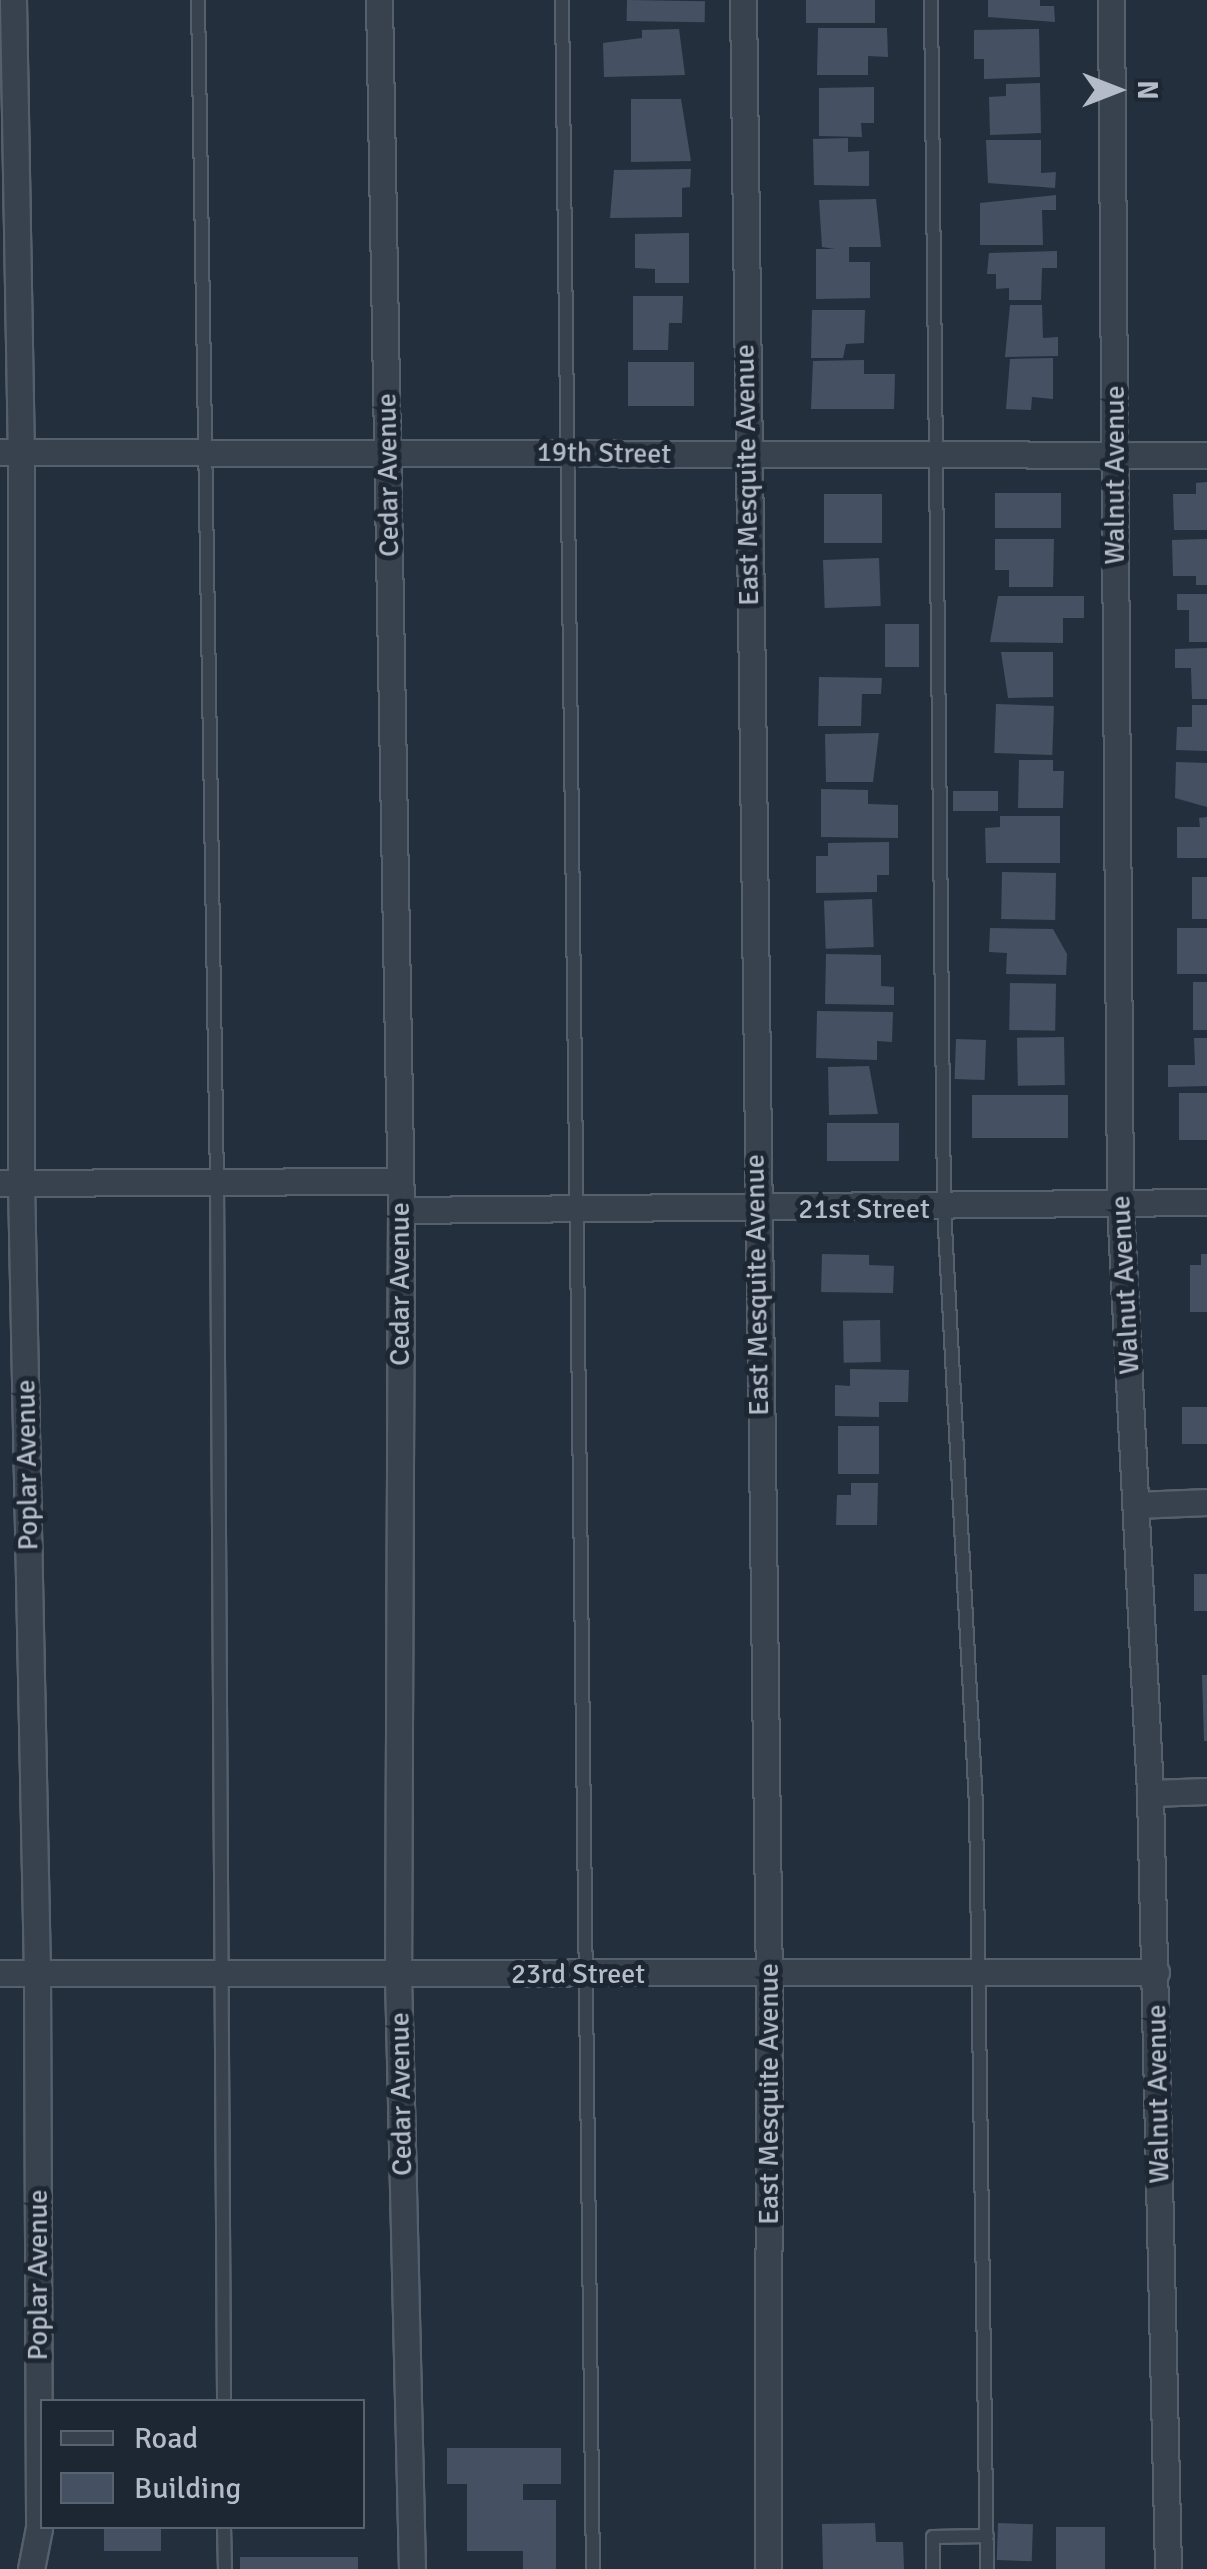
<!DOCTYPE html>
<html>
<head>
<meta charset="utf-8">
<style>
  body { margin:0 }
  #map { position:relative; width:1207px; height:2569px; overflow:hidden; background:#242f3e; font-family:Signika,sans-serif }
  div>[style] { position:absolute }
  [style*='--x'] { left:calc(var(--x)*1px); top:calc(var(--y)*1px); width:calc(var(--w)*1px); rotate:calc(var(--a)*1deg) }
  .building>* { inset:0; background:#455162; transform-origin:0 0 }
  .roads { filter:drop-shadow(2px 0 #565f6c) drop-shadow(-2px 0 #565f6c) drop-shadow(0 2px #565f6c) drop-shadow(0 -2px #565f6c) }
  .service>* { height:12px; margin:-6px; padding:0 6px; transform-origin:6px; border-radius:6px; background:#38414e }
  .minor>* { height:25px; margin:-12.5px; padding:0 12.5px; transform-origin:12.5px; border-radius:12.5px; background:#38414e }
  span { translate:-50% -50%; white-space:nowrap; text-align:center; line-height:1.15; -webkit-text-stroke:10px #1d2633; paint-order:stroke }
  .street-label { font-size:28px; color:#b4bcc9 }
  .legend { position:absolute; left:40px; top:2399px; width:325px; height:130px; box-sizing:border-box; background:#1d2633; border:2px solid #59626f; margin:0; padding:12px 18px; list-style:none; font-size:30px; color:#b4bcc9 }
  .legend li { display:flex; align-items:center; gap:20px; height:50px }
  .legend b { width:50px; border:2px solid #59626f }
  .north { position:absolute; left:1067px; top:40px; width:100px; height:100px; -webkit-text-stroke:8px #1d2633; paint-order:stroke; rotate:90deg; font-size:28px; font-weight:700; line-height:40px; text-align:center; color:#b4bcc9 }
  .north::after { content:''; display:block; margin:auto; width:35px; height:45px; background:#b4bcc9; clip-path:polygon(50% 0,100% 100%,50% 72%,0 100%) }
</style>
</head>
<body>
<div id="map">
  <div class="building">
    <div style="left:627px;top:0;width:78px;height:21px;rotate:1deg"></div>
    <div style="left:806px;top:0;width:69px;height:23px"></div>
    <div style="clip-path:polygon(988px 0,1040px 0,1040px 6px,1054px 6px,1055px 22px,988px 17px)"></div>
    <div style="clip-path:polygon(818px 28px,887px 28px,888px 57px,868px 56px,868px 75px,817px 75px)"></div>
    <div style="clip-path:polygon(679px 29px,685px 75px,604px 77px,603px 43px,642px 38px,642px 30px)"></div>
    <div style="clip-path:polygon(1039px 29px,1040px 77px,984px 79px,984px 59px,974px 59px,974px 30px)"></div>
    <div style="clip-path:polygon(1040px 83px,1041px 133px,990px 135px,989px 97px,1006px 96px,1006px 84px)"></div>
    <div style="clip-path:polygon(874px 87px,874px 123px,861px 123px,862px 137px,819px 136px,819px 88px)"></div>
    <div style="clip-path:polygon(631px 99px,681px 99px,691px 161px,631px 162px)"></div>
    <div style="clip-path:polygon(848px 138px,848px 152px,869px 151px,869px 186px,814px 185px,813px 139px)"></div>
    <div style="clip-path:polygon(986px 140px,1041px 140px,1041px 173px,1056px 172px,1055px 188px,988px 183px)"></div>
    <div style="clip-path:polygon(691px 169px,690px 187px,682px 188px,682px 217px,610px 218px,614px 170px)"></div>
    <div style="clip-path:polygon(1056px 195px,1056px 210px,1042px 210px,1043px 245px,980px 245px,980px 203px)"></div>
    <div style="clip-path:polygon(876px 199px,881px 247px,849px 247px,849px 262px,870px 262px,870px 298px,816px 299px,816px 249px,835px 249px,822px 247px,819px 200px)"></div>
    <div style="clip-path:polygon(689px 233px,689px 283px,655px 283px,655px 269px,635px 268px,635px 234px)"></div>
    <div style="clip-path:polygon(1057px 251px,1057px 268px,1042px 268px,1041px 300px,1009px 300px,1009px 288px,996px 289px,996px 274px,987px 274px,989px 253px)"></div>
    <div style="clip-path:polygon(633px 296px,683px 296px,682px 323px,669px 323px,668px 350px,633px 350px)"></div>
    <div style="clip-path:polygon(1010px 305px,1042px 305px,1043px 338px,1058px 337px,1058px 356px,1005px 357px)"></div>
    <div style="clip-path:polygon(812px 310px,865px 310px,864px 343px,846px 344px,843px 358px,811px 358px)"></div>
    <div style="clip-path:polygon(1053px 358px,1053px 399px,1032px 397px,1031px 410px,1006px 409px,1010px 359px)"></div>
    <div style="clip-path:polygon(864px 360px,864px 374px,895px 374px,894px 409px,811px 409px,813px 361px)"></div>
    <div style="left:628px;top:362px;width:66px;height:44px"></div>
    <div style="clip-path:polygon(1207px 482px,1207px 530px,1174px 530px,1173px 494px,1196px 494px,1196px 483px)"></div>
    <div style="left:1061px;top:493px;width:35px;height:66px;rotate:90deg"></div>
    <div style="left:824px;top:494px;width:58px;height:49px"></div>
    <div style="clip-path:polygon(995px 539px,1054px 539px,1053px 587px,1009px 587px,1009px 570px,995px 570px)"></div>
    <div style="clip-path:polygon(1207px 539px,1207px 585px,1196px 585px,1196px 576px,1173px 576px,1172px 540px)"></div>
    <div style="left:879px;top:558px;width:48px;height:56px;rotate:88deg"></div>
    <div style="clip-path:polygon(1177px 594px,1207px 594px,1207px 642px,1189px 642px,1189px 610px,1177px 610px)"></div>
    <div style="clip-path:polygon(998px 596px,1084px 596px,1084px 618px,1063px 618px,1063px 643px,990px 642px)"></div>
    <div style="left:919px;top:624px;width:43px;height:34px;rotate:90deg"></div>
    <div style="clip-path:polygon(1207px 648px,1207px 699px,1192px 699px,1191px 668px,1175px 668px,1175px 649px)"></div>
    <div style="clip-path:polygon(1001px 652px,1053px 652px,1053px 697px,1008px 698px)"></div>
    <div style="clip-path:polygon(819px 677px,882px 678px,881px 694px,862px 694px,861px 726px,818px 726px)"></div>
    <div style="left:996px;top:704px;width:58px;height:49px;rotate:2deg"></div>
    <div style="clip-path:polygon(1192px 705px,1207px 705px,1207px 751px,1176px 750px,1177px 727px,1192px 727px)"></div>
    <div style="clip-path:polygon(879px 733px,873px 782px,826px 782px,825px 734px)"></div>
    <div style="clip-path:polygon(1019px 760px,1053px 760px,1053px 771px,1064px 771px,1063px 808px,1018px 808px)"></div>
    <div style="clip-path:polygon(1176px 762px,1207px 763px,1207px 807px,1175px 798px)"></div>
    <div style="clip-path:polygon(821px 789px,868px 790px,868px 804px,898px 805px,898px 838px,821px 837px)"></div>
    <div style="left:953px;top:791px;width:45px;height:20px"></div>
    <div style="clip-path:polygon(1000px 816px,1060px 816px,1060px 863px,986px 863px,985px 828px,1000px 827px)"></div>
    <div style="clip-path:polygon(1207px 817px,1207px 858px,1177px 858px,1177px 827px,1200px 827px,1199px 818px)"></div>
    <div style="clip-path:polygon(889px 842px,889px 875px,877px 875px,877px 892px,816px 893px,816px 856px,828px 856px,828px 843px)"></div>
    <div style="left:1002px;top:872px;width:54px;height:47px;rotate:1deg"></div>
    <div style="left:1192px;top:877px;width:15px;height:42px"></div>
    <div style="left:872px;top:899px;width:48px;height:48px;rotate:88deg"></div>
    <div style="clip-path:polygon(990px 928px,1053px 929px,1067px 954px,1066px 975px,1006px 974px,1007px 953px,989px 952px)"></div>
    <div style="left:1177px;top:928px;width:30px;height:46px"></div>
    <div style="clip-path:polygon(826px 954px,881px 955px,881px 986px,894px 987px,894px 1005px,825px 1004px)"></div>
    <div style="left:1207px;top:982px;width:48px;height:14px;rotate:90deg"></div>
    <div style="left:1010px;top:983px;width:46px;height:47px;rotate:1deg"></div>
    <div style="clip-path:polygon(817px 1011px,893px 1012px,892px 1042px,877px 1041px,877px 1060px,816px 1058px)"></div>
    <div style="left:1064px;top:1037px;width:48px;height:47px;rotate:89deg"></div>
    <div style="clip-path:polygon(1194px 1038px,1207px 1038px,1207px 1086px,1168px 1087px,1168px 1065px,1195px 1065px)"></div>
    <div style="left:956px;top:1039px;width:30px;height:40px;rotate:2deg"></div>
    <div style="clip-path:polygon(869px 1066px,878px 1114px,829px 1115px,828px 1067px)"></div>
    <div style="left:1207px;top:1093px;width:47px;height:28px;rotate:90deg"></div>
    <div style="left:1068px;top:1095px;width:43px;height:96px;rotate:90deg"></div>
    <div style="left:899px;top:1123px;width:38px;height:72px;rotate:90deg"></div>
    <div style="clip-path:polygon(822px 1254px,869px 1255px,869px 1265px,894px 1266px,893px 1293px,821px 1292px)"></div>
    <div style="clip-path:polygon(1201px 1254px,1207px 1254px,1207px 1312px,1190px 1312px,1190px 1265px,1201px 1265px)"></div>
    <div style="left:880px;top:1320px;width:42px;height:37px;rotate:89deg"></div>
    <div style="clip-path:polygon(850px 1369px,909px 1370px,908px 1402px,879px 1402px,879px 1417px,835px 1416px,835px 1385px,850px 1386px)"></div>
    <div style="left:1182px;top:1407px;width:25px;height:37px"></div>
    <div style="left:838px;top:1426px;width:41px;height:48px"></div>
    <div style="clip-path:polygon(851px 1483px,878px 1483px,877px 1525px,836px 1525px,837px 1495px,851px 1495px)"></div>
    <div style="left:1194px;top:1574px;width:13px;height:37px"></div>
    <div style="clip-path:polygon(1202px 1675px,1207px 1675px,1207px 1741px,1204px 1741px)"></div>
    <div style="clip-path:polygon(447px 2448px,561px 2448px,561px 2484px,523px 2484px,523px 2500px,556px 2500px,556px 2569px,523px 2569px,523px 2551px,467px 2551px,467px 2484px,447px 2484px)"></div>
    <div style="clip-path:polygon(875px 2523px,876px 2542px,903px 2542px,904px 2569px,823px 2569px,822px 2524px)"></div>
    <div style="left:998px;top:2523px;width:35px;height:37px;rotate:2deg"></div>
    <div style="left:104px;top:2526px;width:57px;height:25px"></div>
    <div style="left:1056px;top:2527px;width:49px;height:42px"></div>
    <div style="left:358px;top:2557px;width:12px;height:118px;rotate:90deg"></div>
  </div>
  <div class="roads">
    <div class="service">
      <div style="--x:198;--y:0;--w:1182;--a:89.08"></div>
      <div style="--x:217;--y:1182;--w:1220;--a:89.67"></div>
      <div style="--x:562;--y:0;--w:2569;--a:89.31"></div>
      <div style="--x:931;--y:0;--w:1208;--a:89.38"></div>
      <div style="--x:944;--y:1208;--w:598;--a:86.93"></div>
      <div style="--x:976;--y:1805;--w:764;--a:89.18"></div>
      <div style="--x:224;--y:2526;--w:43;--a:88.7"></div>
      <div style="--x:933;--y:2569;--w:32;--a:-90"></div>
      <div style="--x:933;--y:2537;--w:54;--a:-1.1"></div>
    </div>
    <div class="minor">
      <div style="--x:13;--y:0;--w:451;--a:89"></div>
      <div style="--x:21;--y:451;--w:732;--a:90"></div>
      <div style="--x:21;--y:1183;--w:789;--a:88.84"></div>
      <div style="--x:37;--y:1972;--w:556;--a:89.79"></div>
      <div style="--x:39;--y:2528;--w:42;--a:101"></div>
      <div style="--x:379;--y:0;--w:1210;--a:88.96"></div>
      <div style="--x:401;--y:1210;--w:766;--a:90.22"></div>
      <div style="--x:398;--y:1976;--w:593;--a:88.65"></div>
      <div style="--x:743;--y:0;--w:1974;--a:89.25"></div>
      <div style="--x:769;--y:1974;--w:595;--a:90.1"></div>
      <div style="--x:1111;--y:0;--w:1204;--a:89.57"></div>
      <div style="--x:1120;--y:1204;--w:590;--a:87.08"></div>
      <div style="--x:1150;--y:1793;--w:776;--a:88.67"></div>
      <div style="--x:0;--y:452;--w:1207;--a:0.14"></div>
      <div style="--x:0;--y:1183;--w:400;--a:-0.3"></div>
      <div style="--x:401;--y:1210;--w:806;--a:-0.57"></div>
      <div style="--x:1137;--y:1505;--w:70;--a:-2.5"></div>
      <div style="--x:1150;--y:1793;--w:57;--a:-2"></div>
      <div style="--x:0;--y:1973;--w:1156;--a:-0.05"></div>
    </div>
  </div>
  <div class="street-label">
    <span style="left:604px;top:453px;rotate:1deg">19th Street</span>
    <span style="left:388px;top:475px;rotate:-91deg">Cedar Avenue</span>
    <span style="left:747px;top:475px;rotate:-91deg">East Mesquite Avenue</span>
    <span style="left:1115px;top:475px;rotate:-90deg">Walnut Avenue</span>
    <span style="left:864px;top:1209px">21st Street</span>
    <span style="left:400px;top:1284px;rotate:-90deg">Cedar Avenue</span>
    <span style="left:757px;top:1285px;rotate:-91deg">East Mesquite Avenue</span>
    <span style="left:1125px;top:1285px;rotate:-93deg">Walnut Avenue</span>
    <span style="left:27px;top:1465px;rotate:-91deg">Poplar Avenue</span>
    <span style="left:578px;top:1974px">23rd Street</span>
    <span style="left:401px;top:2094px;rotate:-91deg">Cedar Avenue</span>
    <span style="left:769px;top:2094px;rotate:-90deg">East Mesquite Avenue</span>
    <span style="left:1158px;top:2094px;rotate:-91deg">Walnut Avenue</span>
    <span style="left:38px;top:2275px;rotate:-90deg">Poplar Avenue</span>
  </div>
  <ul class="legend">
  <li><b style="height:12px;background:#38414e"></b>Road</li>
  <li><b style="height:28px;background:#455162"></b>Building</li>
  </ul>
  <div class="north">N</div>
</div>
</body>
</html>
